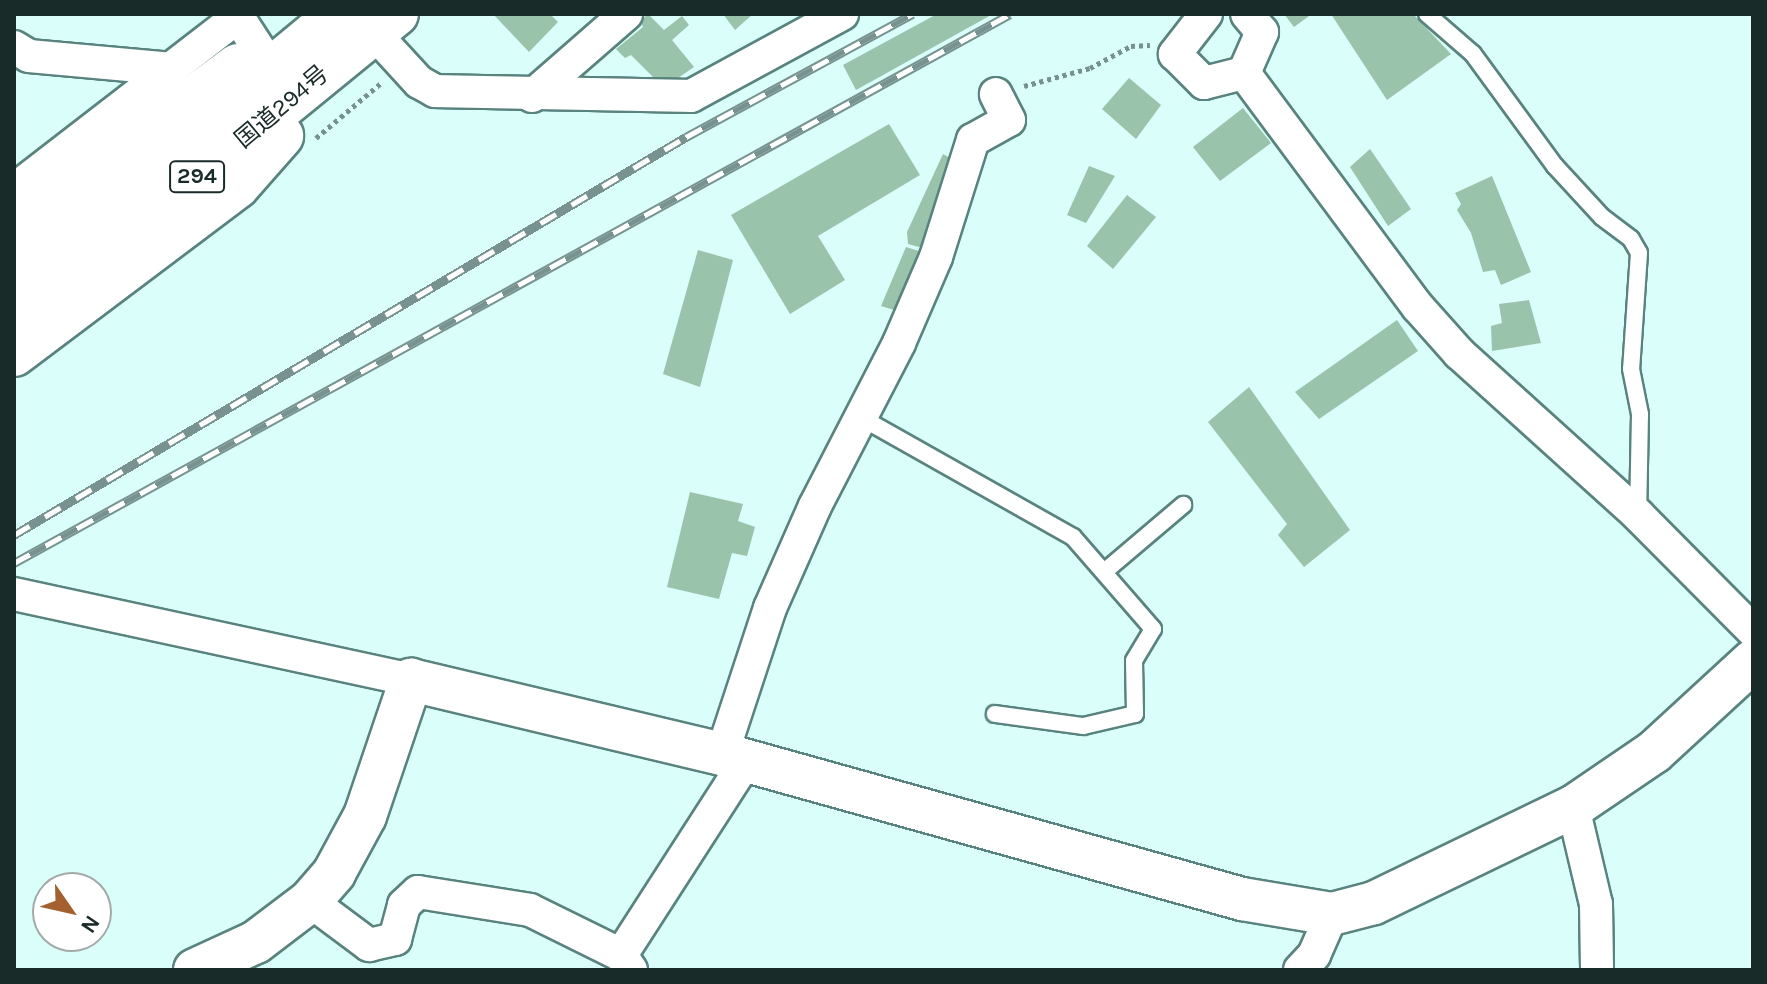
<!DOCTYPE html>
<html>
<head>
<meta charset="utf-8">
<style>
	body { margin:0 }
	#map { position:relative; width:1767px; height:984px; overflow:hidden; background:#dafef9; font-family:Karla,"Noto Sans JP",sans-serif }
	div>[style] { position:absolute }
	.building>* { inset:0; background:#99c3ab }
	.path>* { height:5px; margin-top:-2.5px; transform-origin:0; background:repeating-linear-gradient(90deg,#76918e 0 4px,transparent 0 8px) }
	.roads { filter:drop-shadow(2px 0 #59837e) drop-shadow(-2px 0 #59837e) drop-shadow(0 2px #59837e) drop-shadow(0 -2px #59837e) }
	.service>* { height:16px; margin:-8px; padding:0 8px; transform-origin:8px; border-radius:8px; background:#fff }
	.minor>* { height:32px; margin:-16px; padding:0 16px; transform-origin:16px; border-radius:16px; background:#fff }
	.tertiary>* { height:42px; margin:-21px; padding:0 21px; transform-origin:21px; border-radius:21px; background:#fff }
	.trunk>* { height:44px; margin:-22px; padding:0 22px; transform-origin:22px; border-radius:22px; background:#fff }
	.rail>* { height:9px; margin-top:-4.5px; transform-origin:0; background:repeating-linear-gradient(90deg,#fff 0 18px,#78938f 0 36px); box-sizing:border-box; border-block:2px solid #78938f }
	span { translate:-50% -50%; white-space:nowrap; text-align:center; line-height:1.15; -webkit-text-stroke:6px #fff; paint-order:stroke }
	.shield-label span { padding:2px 6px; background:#fff; border:2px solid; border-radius:6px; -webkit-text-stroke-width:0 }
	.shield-label { font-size:22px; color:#192b29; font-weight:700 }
	.street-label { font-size:24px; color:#192b29 }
	.frame { position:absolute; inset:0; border:16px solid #192b29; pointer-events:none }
	.north { position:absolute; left:32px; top:872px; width:80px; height:80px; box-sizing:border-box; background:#fff; border:2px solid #a3aaa9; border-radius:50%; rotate:124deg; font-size:22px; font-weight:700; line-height:32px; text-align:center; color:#192b29 }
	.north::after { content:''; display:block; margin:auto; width:28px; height:36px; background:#a4612f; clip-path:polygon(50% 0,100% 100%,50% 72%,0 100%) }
</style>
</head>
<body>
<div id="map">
	<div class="building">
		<div style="clip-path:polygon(493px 14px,550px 14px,558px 22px,529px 52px)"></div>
		<div style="clip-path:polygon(648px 14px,664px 30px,682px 16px,689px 25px,672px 40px,694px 67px,678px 78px,653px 77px,631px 55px,625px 58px,616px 49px,643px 27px,640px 21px)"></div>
		<div style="clip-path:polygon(723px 14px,753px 14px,735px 30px)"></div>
		<div style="clip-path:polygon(937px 14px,993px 14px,856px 90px,843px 65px)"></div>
		<div style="clip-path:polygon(1284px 14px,1307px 14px,1309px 16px,1294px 27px)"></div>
		<div style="clip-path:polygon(1331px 14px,1413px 14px,1451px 54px,1387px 100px)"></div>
		<div style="clip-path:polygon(1129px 78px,1161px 105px,1136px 139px,1102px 109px)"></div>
		<div style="clip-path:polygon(1243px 108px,1271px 143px,1220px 181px,1193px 147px)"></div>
		<div style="clip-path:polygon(889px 124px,920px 175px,818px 236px,845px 280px,790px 314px,731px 215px)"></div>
		<div style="clip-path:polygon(1370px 149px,1411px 209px,1388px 226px,1350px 167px)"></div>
		<div style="clip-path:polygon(943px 154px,959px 163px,926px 249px,908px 244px,907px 232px)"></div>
		<div style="clip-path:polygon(1089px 166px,1115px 176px,1086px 223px,1067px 215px)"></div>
		<div style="clip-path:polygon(1492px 176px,1531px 272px,1501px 285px,1495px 270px,1483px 272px,1471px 233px,1457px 210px,1461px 204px,1455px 193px)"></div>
		<div style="clip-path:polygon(1127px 195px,1156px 217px,1113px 269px,1087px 246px)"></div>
		<div style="clip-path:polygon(906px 247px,919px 251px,913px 265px,920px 268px,903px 305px,897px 303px,894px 310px,881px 306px)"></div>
		<div style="clip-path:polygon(698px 250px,733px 260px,700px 387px,663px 374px)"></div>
		<div style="clip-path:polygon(1529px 300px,1541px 343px,1492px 351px,1491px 326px,1502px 323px,1499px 304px)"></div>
		<div style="clip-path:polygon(1397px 320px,1418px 351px,1319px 419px,1295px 392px)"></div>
		<div style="clip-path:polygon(1249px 387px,1350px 530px,1304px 567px,1278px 535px,1287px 524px,1208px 422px)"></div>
		<div style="clip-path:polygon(690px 492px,743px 504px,738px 521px,755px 527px,747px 556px,732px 553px,719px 599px,667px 587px)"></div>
	</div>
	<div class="path">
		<div style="left:1024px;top:86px;width:68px;rotate:-15.3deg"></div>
		<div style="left:1090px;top:68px;width:47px;rotate:-28.2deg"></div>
		<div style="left:1131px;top:46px;width:19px;rotate:-3deg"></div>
		<div style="left:316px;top:138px;width:85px;rotate:-40.2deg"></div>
	</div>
	<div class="roads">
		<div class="service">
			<div style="left:1427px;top:14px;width:61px;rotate:41deg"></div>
			<div style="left:1473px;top:54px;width:139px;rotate:53.8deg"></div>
			<div style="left:1555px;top:166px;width:69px;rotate:47.3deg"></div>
			<div style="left:1602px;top:217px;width:36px;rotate:37deg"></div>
			<div style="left:1631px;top:239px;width:16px;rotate:60deg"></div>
			<div style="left:1639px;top:253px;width:116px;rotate:93.9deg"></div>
			<div style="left:1631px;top:369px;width:46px;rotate:78.7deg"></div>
			<div style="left:1640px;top:414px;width:101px;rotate:91.1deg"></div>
			<div style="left:860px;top:417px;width:244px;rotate:29.4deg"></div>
			<div style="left:1073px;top:537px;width:122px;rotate:49deg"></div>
			<div style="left:1153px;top:629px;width:37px;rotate:121deg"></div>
			<div style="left:1134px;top:661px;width:53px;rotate:88.9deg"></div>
			<div style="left:1135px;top:714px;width:53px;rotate:167deg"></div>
			<div style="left:1083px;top:726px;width:89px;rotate:-172.2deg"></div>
			<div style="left:1104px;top:572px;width:104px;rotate:-40.3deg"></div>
		</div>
		<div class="minor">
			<div style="left:236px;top:14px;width:44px;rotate:57deg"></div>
			<div style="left:1206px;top:14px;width:51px;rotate:127.8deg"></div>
			<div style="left:1175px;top:54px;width:41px;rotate:45deg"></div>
			<div style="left:1204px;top:83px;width:41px;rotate:-14deg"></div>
			<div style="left:373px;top:32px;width:68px;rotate:47.4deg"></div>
			<div style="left:419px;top:82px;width:18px;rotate:29deg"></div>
			<div style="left:435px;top:91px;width:256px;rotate:1.1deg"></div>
			<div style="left:691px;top:96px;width:172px;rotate:-28.5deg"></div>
			<div style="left:14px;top:47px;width:17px;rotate:31deg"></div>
			<div style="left:29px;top:56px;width:144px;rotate:5.2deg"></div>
			<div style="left:1244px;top:73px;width:292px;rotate:53.4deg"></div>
			<div style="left:1418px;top:307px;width:62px;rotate:48.3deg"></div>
			<div style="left:1459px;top:353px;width:241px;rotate:42.1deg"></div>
			<div style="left:1638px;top:515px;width:163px;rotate:45.2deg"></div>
			<div style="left:1244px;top:73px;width:45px;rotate:-66.3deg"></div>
			<div style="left:1262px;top:32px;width:23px;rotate:-130deg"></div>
			<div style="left:532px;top:96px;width:125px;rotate:-41.1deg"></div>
			<div style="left:14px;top:190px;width:283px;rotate:-37.7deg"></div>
			<div style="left:14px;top:594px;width:406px;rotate:12.2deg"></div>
			<div style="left:722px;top:754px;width:154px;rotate:-71.8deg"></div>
			<div style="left:770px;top:608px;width:111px;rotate:-66.2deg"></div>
			<div style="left:815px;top:506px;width:183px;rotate:-62.7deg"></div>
			<div style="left:899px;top:343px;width:94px;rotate:-66.7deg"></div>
			<div style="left:936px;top:257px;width:123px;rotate:-72.5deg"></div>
			<div style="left:973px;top:140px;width:41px;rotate:-29.1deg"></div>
			<div style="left:1009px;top:120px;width:29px;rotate:-117deg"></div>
			<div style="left:1573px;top:807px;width:100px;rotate:76.7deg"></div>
			<div style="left:1596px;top:904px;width:66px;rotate:89.1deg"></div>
			<div style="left:310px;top:901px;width:74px;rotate:36.7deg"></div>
			<div style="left:369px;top:945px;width:27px;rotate:-13deg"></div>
			<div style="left:395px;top:939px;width:35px;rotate:-75deg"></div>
			<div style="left:404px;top:905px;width:19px;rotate:-43deg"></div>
			<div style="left:418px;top:892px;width:113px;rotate:9.1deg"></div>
			<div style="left:530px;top:910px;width:102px;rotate:26.3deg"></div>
			<div style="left:631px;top:970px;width:18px;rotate:-124deg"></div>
			<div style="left:621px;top:955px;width:231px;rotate:-57.2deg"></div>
			<div style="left:1300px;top:970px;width:21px;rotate:-47deg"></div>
			<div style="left:1314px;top:955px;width:45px;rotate:-66.3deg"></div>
		</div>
		<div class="tertiary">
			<div style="left:195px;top:970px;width:67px;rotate:-24.7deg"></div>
			<div style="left:256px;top:942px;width:68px;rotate:-37.2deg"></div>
			<div style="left:310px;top:901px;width:37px;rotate:-49deg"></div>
			<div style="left:334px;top:873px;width:65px;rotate:-61.5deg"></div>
			<div style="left:365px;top:816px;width:144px;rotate:-71.3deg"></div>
			<div style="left:411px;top:680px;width:320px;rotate:13.4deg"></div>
			<div style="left:722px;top:754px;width:540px;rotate:15.58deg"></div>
			<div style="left:1242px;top:899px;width:91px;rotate:9.5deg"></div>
			<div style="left:1332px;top:914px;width:43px;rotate:-14.7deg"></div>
			<div style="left:1374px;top:903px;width:221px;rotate:-25.8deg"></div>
			<div style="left:1573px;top:807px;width:98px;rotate:-34.2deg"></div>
			<div style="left:1654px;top:752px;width:134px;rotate:-42.6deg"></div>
		</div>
		<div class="trunk">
			<div style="left:14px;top:231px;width:278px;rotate:-36.4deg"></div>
			<div style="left:14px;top:270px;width:227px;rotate:-37.1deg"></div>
			<div style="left:195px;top:133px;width:187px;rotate:-39.6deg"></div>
			<div style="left:14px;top:314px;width:117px;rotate:-34.9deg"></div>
			<div style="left:110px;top:247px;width:369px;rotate:-39.2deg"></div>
			<div style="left:14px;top:354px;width:279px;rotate:-37deg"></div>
			<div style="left:237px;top:186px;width:67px;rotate:-48.7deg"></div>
		</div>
	</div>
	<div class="rail">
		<div style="left:14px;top:535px;width:781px;rotate:-30.64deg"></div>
		<div style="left:686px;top:137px;width:258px;rotate:-28.5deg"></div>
		<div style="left:14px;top:563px;width:1137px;rotate:-28.86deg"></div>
	</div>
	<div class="shield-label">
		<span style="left:197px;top:177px">294</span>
	</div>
	<div class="street-label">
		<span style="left:282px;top:107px;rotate:-40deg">国道294号</span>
	</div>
	<div class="frame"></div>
	<div class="north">N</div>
</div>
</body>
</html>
